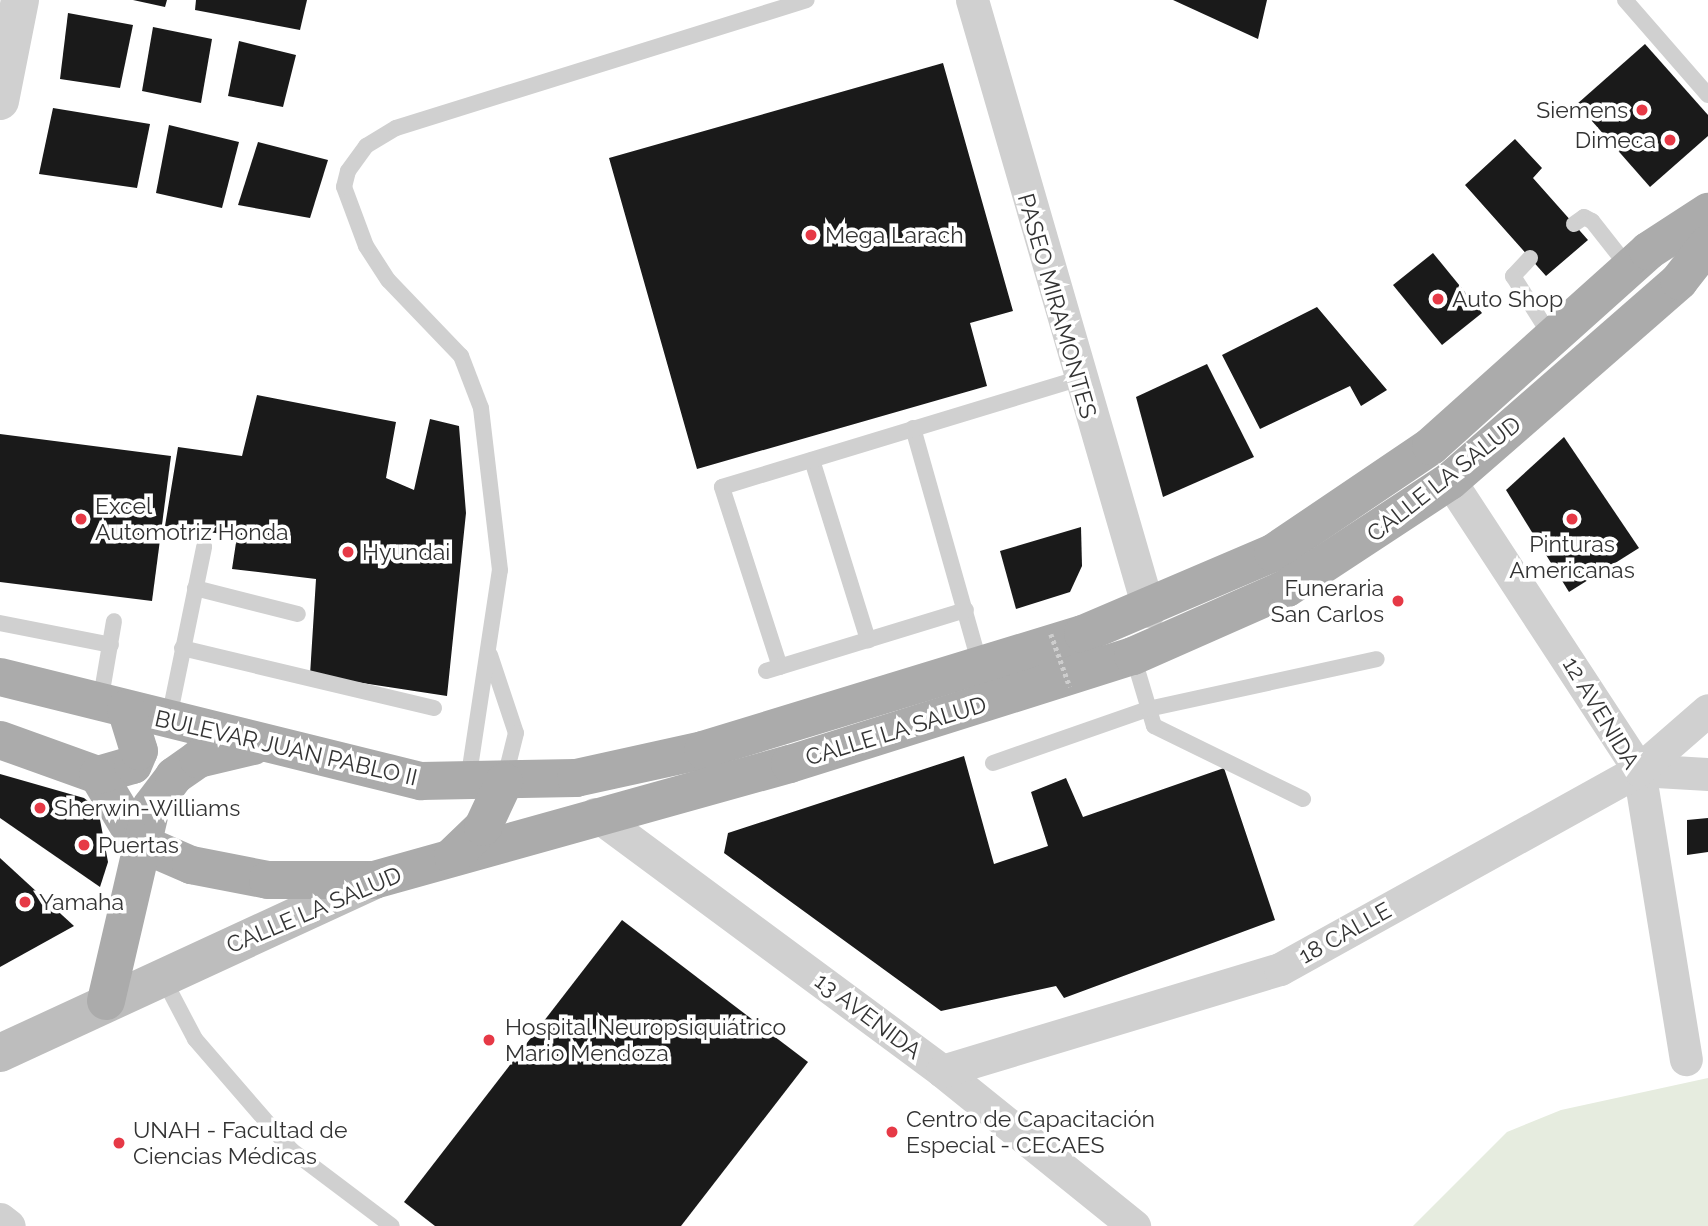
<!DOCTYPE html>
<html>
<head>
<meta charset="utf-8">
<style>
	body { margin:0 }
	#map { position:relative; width:1708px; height:1226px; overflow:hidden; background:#fff; font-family:Raleway,sans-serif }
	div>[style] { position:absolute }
	.green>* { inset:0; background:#e6ecdf }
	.building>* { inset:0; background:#1a1a1a }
	.service>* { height:16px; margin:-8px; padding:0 8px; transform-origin:8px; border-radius:8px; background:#d0d0d0 }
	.minor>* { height:33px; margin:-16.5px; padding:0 16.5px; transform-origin:16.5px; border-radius:16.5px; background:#d0d0d0 }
	.tertiary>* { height:38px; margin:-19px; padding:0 19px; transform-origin:19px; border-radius:19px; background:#d0d0d0 }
	.secondary>* { height:38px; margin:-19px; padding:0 19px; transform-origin:19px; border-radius:19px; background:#bdbdbd }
	.primary>* { height:38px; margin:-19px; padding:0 19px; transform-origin:19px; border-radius:19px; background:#ababab }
	.path-bridge>* { height:4.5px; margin-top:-2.25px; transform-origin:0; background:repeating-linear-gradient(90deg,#cdcdcd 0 3.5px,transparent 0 7px) }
	.dots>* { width:19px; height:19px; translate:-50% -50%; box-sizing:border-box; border:4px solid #fff; border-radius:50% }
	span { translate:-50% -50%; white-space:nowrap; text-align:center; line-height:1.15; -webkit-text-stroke:7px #fff; paint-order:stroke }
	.poi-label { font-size:23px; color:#333 }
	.right { translate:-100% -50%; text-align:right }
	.left { translate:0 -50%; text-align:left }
	.street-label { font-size:23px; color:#333 }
</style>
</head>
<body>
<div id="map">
	<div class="green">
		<div style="clip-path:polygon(1708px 1078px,1708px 1226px,1413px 1226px,1507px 1132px,1561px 1110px)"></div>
	</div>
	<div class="building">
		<div style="clip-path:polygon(133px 0,167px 0,165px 7px)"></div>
		<div style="clip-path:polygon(196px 0,307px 0,300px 30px,195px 10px)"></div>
		<div style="clip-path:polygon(1173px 0,1267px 0,1258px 39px)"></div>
		<div style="clip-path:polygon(68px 13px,133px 25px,120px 88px,60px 79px)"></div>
		<div style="clip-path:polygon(153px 27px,212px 39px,201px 103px,142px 91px)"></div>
		<div style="clip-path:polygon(239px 41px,296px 55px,283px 107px,228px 96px)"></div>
		<div style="clip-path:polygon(1645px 44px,1708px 115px,1708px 136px,1650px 187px,1577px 104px)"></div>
		<div style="clip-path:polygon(943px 63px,1013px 311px,970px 323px,987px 386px,697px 469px,609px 158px)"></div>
		<div style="clip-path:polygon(53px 108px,150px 124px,137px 188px,39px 174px)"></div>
		<div style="clip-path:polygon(169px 125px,239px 142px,222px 208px,156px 193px)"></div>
		<div style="clip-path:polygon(1515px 139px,1542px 168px,1533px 178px,1588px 240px,1546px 276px,1465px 185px)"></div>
		<div style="clip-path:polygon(258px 142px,328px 160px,310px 218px,238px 205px)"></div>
		<div style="clip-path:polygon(1433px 253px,1482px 313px,1442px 345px,1393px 285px)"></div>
		<div style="clip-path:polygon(1317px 307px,1387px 390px,1361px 406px,1350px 386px,1260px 429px,1222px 355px)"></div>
		<div style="clip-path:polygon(1207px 364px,1254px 457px,1163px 497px,1136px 397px)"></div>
		<div style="clip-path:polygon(257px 395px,396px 422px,386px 478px,414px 490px,430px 419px,459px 426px,466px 513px,447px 696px,310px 675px,316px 579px,232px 569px,237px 536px,165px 526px,178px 447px,242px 456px)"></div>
		<div style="clip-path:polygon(0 434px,171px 456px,152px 601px,0 582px)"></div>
		<div style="clip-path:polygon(1564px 437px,1639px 548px,1569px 592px,1506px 490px)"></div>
		<div style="clip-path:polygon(1081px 527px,1082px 566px,1070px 592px,1016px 609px,1000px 551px)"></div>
		<div style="clip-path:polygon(964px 756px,994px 864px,1048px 846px,1031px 792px,1066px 778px,1083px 817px,1224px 768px,1275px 920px,1064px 998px,1056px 986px,941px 1011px,724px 853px,728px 833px)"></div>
		<div style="clip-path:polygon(0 774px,84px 798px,98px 809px,108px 862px,100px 887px,0 818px)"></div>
		<div style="clip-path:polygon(1708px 818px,1708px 852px,1687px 855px,1687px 820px)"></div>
		<div style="clip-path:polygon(0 858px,74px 926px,0 967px)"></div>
		<div style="clip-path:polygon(622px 920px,808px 1062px,681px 1226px,435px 1226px,404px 1202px)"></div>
	</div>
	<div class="service">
		<div style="left:1625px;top:0;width:126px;rotate:48.9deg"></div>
		<div style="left:1574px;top:224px;width:12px;rotate:-35deg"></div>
		<div style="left:1584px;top:217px;width:9px;rotate:27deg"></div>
		<div style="left:1592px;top:221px;width:60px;rotate:51.8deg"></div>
		<div style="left:1530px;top:258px;width:25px;rotate:133deg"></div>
		<div style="left:1513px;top:276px;width:73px;rotate:57.8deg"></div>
		<div style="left:913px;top:428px;width:246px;rotate:74.2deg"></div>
		<div style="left:812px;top:460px;width:189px;rotate:72.7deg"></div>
		<div style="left:195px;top:588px;width:106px;rotate:14.2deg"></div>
		<div style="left:0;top:623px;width:113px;rotate:11.2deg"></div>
		<div style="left:182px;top:648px;width:259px;rotate:13.4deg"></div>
		<div style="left:490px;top:655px;width:82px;rotate:71.6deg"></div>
		<div style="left:516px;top:733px;width:49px;rotate:104deg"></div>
		<div style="left:1133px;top:656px;width:73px;rotate:73.3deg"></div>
		<div style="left:1154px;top:726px;width:166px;rotate:26.1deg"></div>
		<div style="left:780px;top:667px;width:189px;rotate:-107.9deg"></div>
		<div style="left:722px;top:487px;width:371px;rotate:-16.9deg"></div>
		<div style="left:766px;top:671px;width:209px;rotate:-17deg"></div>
		<div style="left:100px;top:703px;width:83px;rotate:-80.3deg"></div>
		<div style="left:169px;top:718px;width:175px;rotate:-78.4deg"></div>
		<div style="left:993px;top:763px;width:164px;rotate:-19.2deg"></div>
		<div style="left:1148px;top:709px;width:234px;rotate:-12.3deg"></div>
		<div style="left:468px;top:781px;width:213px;rotate:-81.4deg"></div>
		<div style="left:500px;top:570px;width:163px;rotate:-96.7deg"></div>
		<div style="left:481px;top:408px;width:56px;rotate:-111deg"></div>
		<div style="left:461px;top:356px;width:105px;rotate:-133.8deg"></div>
		<div style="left:388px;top:280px;width:40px;rotate:-122.9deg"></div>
		<div style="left:366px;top:246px;width:63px;rotate:-110.4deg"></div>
		<div style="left:344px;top:187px;width:16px;rotate:-76deg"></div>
		<div style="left:348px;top:171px;width:31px;rotate:-54deg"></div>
		<div style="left:366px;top:146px;width:35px;rotate:-31deg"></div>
		<div style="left:396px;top:128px;width:430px;rotate:-17.3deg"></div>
		<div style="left:163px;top:978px;width:69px;rotate:62.3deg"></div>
		<div style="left:195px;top:1039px;width:147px;rotate:49.1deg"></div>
		<div style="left:291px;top:1150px;width:126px;rotate:37deg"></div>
	</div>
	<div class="minor">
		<div style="left:972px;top:0;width:636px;rotate:73.84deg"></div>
		<div style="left:1450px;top:481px;width:345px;rotate:56.8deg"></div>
		<div style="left:1639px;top:770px;width:293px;rotate:80.8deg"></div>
		<div style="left:1639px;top:770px;width:69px;rotate:3.3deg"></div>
		<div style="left:595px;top:814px;width:432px;rotate:36.5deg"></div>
		<div style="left:942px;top:1071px;width:247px;rotate:38.9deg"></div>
		<div style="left:942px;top:1071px;width:353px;rotate:-16.8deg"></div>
		<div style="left:1280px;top:969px;width:410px;rotate:-29deg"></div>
		<div style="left:1639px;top:770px;width:91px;rotate:-41deg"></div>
		<div style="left:0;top:1219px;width:11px;rotate:38deg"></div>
	</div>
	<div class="tertiary">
		<div style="left:0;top:101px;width:103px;rotate:-78.8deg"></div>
	</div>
	<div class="secondary">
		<div style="left:0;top:1053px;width:412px;rotate:-24.8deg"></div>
	</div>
	<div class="primary">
		<div style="left:0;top:677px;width:434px;rotate:13.9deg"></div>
		<div style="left:421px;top:781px;width:155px;rotate:-1.1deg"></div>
		<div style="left:576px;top:778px;width:130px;rotate:-12.4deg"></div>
		<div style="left:703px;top:750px;width:397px;rotate:-17deg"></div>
		<div style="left:1083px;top:634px;width:207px;rotate:-23.1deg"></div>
		<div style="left:1273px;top:553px;width:191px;rotate:-34.1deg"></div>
		<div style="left:1431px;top:446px;width:292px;rotate:-41.9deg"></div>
		<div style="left:1648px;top:251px;width:72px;rotate:-33deg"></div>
		<div style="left:0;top:740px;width:104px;rotate:19.7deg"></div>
		<div style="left:98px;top:775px;width:78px;rotate:59.2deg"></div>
		<div style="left:138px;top:842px;width:58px;rotate:23.5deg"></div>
		<div style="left:191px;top:865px;width:78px;rotate:11deg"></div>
		<div style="left:268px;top:880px;width:106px"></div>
		<div style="left:374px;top:880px;width:432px;rotate:-15.6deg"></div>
		<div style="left:790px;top:764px;width:360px;rotate:-17.5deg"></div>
		<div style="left:1133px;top:656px;width:168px;rotate:-23.8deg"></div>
		<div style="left:1287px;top:588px;width:195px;rotate:-33.3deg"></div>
		<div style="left:1450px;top:481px;width:304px;rotate:-41.1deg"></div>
		<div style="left:1679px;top:281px;width:47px;rotate:-51.9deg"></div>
		<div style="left:98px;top:775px;width:36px;rotate:-16deg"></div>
		<div style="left:133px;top:765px;width:15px;rotate:-67deg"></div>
		<div style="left:139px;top:751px;width:44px;rotate:-107.2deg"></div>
		<div style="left:453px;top:856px;width:42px;rotate:-44deg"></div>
		<div style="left:483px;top:827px;width:50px;rotate:-65deg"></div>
		<div style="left:106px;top:1001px;width:199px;rotate:-76.9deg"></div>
		<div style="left:151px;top:807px;width:39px;rotate:-53deg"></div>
		<div style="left:174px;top:776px;width:29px;rotate:-35deg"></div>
		<div style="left:198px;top:759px;width:57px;rotate:-13.3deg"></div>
	</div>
	<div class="path-bridge">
		<div style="left:1051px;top:634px;width:56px;rotate:70.3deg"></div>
	</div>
	<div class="dots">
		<div style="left:1642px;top:110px;background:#e63946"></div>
		<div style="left:1670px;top:140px;background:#e63946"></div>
		<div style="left:811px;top:235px;background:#e63946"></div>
		<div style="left:1438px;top:299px;background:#e63946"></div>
		<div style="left:81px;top:519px;background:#e63946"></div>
		<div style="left:1572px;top:519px;background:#e63946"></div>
		<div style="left:348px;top:552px;background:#e63946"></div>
		<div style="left:1398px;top:601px;background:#e63946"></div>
		<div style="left:40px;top:808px;background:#e63946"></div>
		<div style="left:84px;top:845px;background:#e63946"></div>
		<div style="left:25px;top:902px;background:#e63946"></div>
		<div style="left:489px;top:1040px;background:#e63946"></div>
		<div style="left:892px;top:1132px;background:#e63946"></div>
		<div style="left:119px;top:1143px;background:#e63946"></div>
	</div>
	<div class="poi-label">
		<span class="right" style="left:1628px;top:110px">Siemens</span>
		<span class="right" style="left:1656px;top:140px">Dimeca</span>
		<span class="left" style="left:825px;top:235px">Mega Larach</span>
		<span class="left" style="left:1452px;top:299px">Auto Shop</span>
		<span class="left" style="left:95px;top:519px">Excel<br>Automotriz Honda</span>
		<span style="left:1572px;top:557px">Pinturas<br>Americanas</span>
		<span class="left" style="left:362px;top:552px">Hyundai</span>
		<span class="right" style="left:1384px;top:601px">Funeraria<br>San Carlos</span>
		<span class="left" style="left:54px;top:808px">Sherwin-Williams</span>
		<span class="left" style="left:98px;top:845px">Puertas</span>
		<span class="left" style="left:39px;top:902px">Yamaha</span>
		<span class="left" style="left:505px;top:1040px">Hospital Neuropsiquiátrico<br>Mario Mendoza</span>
		<span class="left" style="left:906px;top:1132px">Centro de Capacitación<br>Especial - CECAES</span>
		<span class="left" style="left:133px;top:1143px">UNAH - Facultad de<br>Ciencias Médicas</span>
	</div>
	<div class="street-label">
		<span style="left:1057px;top:306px;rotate:74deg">PASEO MIRAMONTES</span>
		<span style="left:1444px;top:479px;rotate:-38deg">CALLE LA SALUD</span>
		<span style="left:1601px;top:713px;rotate:59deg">12 AVENIDA</span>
		<span style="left:896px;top:731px;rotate:-17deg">CALLE LA SALUD</span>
		<span style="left:286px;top:748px;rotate:13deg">BULEVAR JUAN PABLO II</span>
		<span style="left:314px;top:910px;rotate:-23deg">CALLE LA SALUD</span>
		<span style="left:1345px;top:933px;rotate:-29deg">18 CALLE</span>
		<span style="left:868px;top:1016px;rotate:37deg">13 AVENIDA</span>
	</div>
</div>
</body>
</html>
